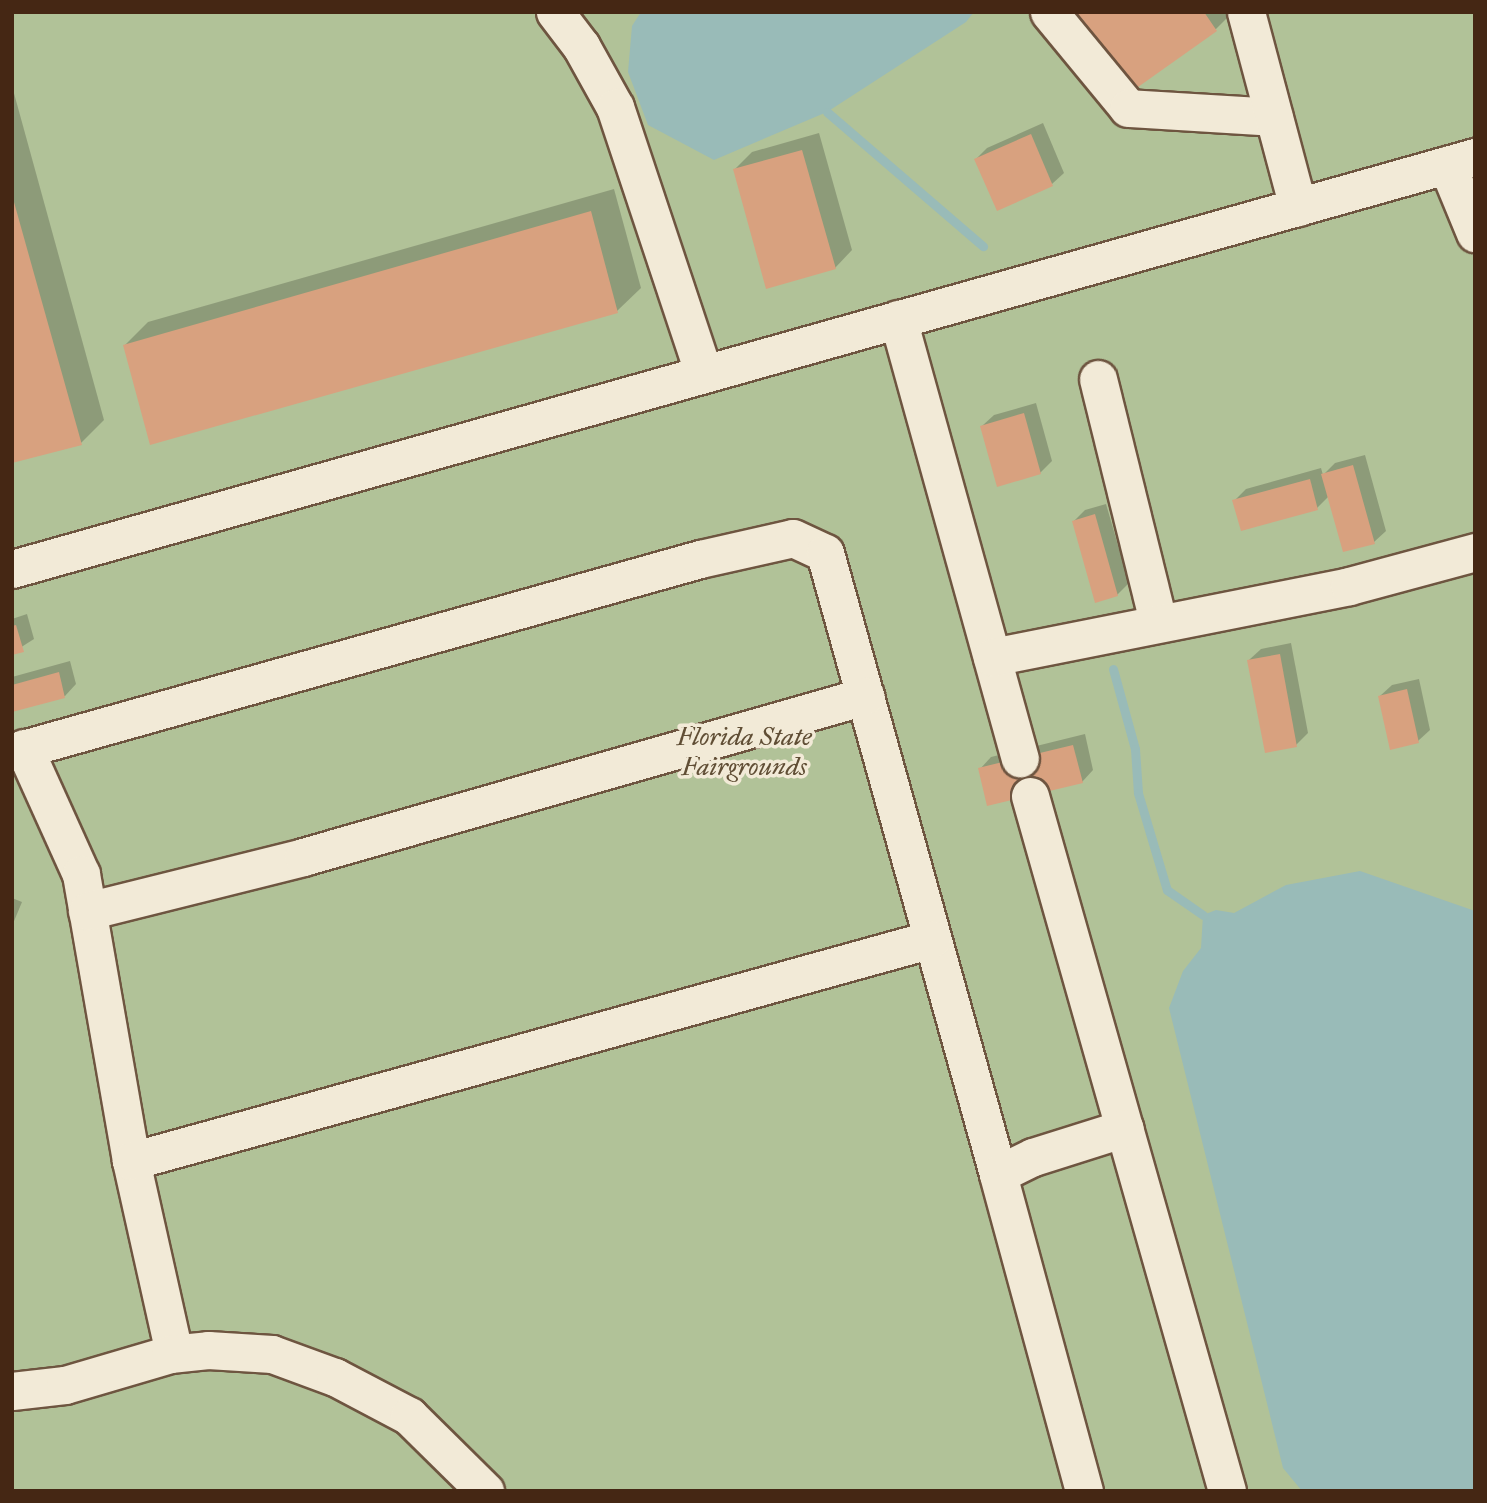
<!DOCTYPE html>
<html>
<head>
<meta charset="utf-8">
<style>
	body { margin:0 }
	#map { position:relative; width:1487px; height:1503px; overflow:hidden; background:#ebdec2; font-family:"IM FELL Great Primer",serif }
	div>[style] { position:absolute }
	.green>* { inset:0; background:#b1c298 }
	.water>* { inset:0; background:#99bbb8 }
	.shadow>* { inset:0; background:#0003 }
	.stream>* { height:9px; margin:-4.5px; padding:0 4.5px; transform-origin:4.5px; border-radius:4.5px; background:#99bbb8 }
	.building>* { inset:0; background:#d8a17f }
	.roads { filter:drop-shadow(2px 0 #6e5540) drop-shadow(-2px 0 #6e5540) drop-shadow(0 2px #6e5540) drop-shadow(0 -2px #6e5540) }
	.minor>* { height:37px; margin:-18.5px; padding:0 18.5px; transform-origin:18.5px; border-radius:18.5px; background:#f2ead7 }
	span { translate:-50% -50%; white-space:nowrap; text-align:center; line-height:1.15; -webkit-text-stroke:7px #f2ead7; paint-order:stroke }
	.park-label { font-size:26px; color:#604e35; font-style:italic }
	.frame { position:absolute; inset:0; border:14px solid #452714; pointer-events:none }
</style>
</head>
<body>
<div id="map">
	<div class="green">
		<div style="clip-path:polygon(12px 12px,1475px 12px,1475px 1491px,12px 1491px)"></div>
	</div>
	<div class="water">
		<div style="clip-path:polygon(641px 12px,974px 12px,966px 22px,827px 112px,714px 160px,648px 125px,628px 72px,632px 26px)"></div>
		<div style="clip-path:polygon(1360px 871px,1475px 911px,1475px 1491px,1302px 1491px,1283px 1468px,1169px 1008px,1183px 971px,1201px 948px,1203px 915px,1216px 910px,1234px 913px,1286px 885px)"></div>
	</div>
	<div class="shadow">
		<div style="clip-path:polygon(1076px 12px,1233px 12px,1216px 29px)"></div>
		<div style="clip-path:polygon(12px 86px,104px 420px,81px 443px,12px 462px)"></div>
		<div style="clip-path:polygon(1043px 123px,1064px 173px,1052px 184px,998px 208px,976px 159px,987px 148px)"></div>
		<div style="clip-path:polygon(819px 133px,852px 250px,835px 268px,734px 170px,752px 152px)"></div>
		<div style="clip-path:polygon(614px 189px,641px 288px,617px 311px,125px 345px,148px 322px)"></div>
		<div style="clip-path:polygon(1036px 403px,1052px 461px,1040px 473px,982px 426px,994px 415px)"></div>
		<div style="clip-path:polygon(1365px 455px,1386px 531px,1374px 542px,1329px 496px,1317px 508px,1234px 501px,1246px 489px,1321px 468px,1323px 475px,1335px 463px)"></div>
		<div style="clip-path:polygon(1106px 504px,1129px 583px,1117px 595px,1074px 521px,1085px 510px)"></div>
		<div style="clip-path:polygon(27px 614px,34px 639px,12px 653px,12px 619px)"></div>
		<div style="clip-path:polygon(1291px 643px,1308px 733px,1296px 745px,1249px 660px,1261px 649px)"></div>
		<div style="clip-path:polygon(70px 661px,76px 684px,65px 696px,12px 710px,12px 677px)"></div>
		<div style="clip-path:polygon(1419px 679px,1430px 730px,1418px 741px,1380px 696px,1392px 685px)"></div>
		<div style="clip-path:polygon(1085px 734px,1093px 770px,1082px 782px,980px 769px,991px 757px)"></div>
		<div style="clip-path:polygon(12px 898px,22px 902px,12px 926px)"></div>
	</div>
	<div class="stream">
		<div style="left:827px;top:112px;width:206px;rotate:40.7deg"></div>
		<div style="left:1113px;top:669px;width:83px;rotate:74.6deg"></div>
		<div style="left:1135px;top:749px;width:44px;rotate:86.1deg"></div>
		<div style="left:1138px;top:793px;width:101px;rotate:73.4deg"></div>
		<div style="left:1167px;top:890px;width:44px;rotate:34.8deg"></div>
	</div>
	<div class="building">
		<div style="clip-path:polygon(1074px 12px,1204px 12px,1217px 31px,1131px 92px)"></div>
		<div style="clip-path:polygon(1031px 134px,1053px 186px,997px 211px,974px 159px)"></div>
		<div style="clip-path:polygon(802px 150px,836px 269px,766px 289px,733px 169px)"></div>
		<div style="clip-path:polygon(12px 195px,82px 445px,12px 463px)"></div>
		<div style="clip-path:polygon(591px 211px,618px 313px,150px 445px,123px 345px)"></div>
		<div style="clip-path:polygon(1024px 413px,1041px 474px,997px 487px,980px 426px)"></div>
		<div style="clip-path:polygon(1353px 465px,1375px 544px,1343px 552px,1321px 474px)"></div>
		<div style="clip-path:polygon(1310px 479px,1318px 510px,1241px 531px,1232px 500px)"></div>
		<div style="clip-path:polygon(1095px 514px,1118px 596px,1095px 603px,1072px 521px)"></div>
		<div style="clip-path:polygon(16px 625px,24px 652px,12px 655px,12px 626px)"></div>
		<div style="clip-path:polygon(1280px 654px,1297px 747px,1265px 753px,1247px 660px)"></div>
		<div style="clip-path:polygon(59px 672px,65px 698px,12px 712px,12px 685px)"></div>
		<div style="clip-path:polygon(1407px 689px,1419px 743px,1390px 750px,1378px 696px)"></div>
		<div style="clip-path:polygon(1073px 745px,1083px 783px,987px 806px,978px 768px)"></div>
	</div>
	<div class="roads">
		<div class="minor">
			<div style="left:555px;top:12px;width:43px;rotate:52.6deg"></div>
			<div style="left:581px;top:46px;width:70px;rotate:60.9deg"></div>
			<div style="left:615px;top:107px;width:281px;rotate:71.6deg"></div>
			<div style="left:1049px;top:12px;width:124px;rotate:50.5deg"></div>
			<div style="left:1128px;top:108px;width:146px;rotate:3.5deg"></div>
			<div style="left:1246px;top:12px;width:202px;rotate:75.1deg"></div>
			<div style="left:1447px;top:165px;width:74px;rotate:67.6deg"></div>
			<div style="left:898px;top:319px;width:456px;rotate:74.5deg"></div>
			<div style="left:1098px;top:379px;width:249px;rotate:76.1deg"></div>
			<div style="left:12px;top:569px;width:1520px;rotate:-15.73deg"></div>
			<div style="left:992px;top:657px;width:364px;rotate:-11.2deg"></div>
			<div style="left:1349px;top:586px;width:131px;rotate:-15.1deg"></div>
			<div style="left:24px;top:748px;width:138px;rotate:65.7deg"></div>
			<div style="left:81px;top:874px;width:291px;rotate:80.1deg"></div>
			<div style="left:12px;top:752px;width:715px;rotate:-15.67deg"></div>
			<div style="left:700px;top:559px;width:95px;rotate:-12.7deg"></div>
			<div style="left:793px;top:538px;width:35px;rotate:25deg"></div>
			<div style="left:825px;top:553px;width:645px;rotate:74.43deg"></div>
			<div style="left:1030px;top:796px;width:722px;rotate:74.17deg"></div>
			<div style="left:87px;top:911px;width:223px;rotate:-14deg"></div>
			<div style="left:303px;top:857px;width:585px;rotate:-15.99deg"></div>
			<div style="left:174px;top:1353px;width:197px;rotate:-102.6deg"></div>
			<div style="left:131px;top:1161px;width:831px;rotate:-15.49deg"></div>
			<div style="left:12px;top:1391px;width:53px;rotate:-6.5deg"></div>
			<div style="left:65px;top:1385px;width:109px;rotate:-16.4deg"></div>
			<div style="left:170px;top:1354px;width:38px;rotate:-6deg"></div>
			<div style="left:208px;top:1350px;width:64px;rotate:3.6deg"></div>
			<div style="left:272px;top:1354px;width:67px;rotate:20.1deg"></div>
			<div style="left:335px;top:1377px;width:84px;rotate:27.8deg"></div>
			<div style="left:409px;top:1416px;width:107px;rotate:44.6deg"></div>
			<div style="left:1084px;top:1491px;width:328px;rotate:-105.2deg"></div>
			<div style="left:998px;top:1174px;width:39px;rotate:-26deg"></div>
			<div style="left:1033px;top:1157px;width:96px;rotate:-17.5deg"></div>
		</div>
	</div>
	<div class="park-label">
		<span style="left:744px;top:752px">Florida State<br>Fairgrounds</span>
	</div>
	<div class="frame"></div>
</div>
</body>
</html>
